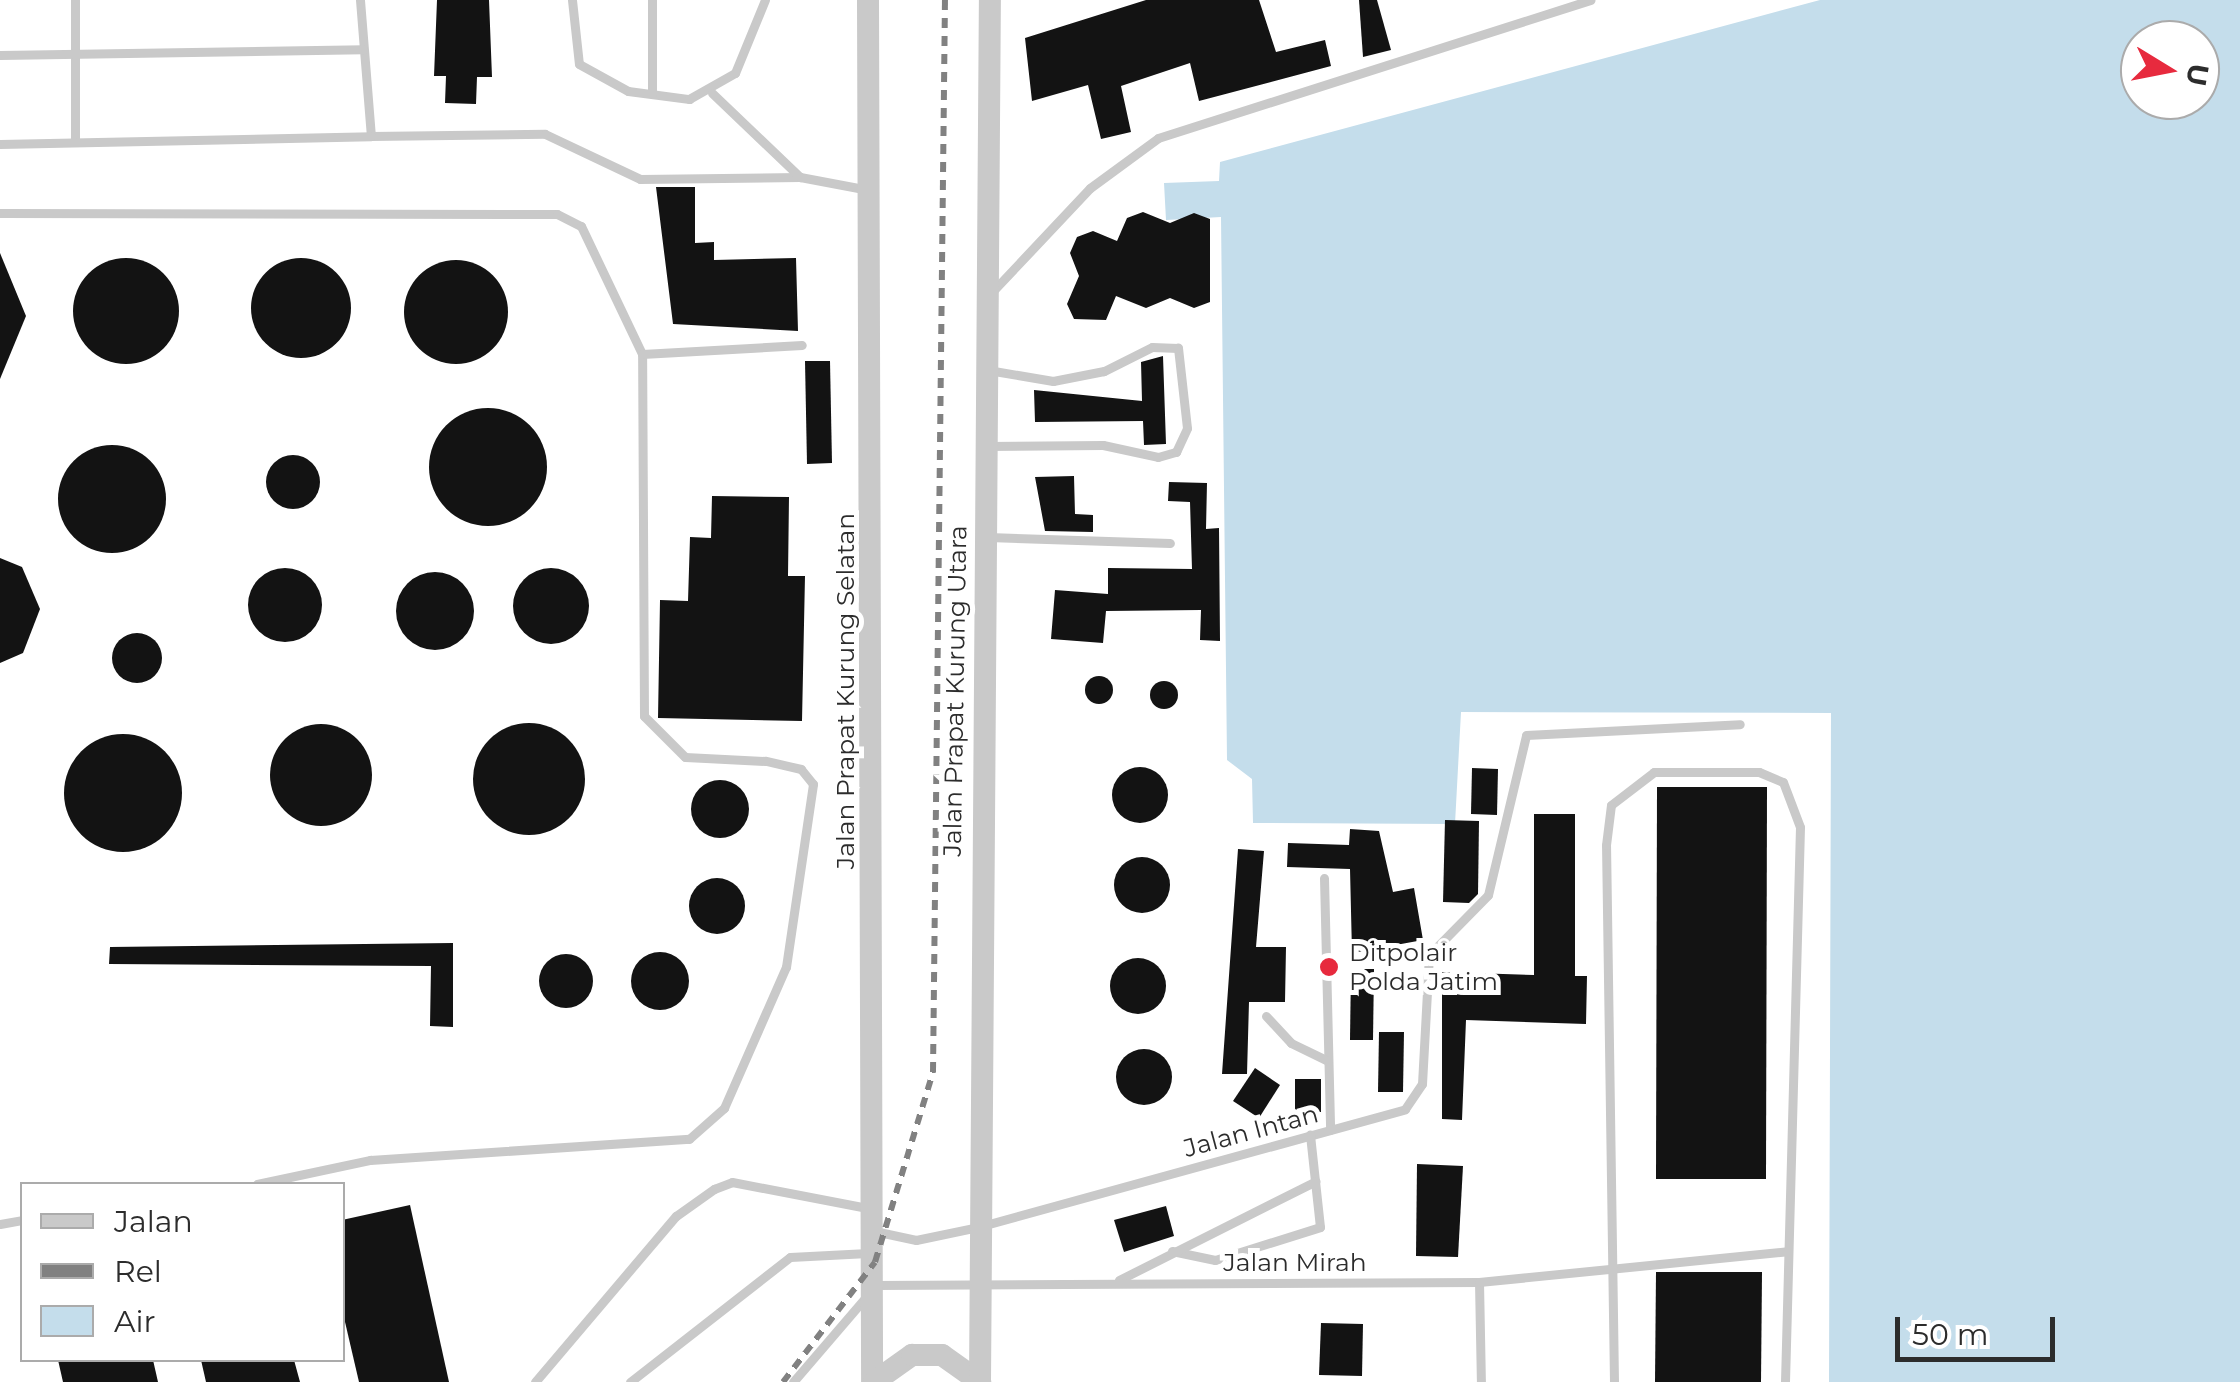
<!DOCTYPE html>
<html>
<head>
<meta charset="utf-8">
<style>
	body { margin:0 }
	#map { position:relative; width:2240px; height:1382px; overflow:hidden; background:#fff; font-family:Montserrat,sans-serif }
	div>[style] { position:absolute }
	.water>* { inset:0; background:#c4ddeb }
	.building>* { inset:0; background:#131313 }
	.round { border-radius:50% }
	.service>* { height:9px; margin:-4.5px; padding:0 4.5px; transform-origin:4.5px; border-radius:4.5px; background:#c9c9c9 }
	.tertiary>* { height:22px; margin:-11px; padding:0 11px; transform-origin:11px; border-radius:11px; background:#c9c9c9 }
	.rail>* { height:6px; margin-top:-3px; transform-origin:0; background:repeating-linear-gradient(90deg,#818181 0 10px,transparent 0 18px) }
	.dots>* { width:28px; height:28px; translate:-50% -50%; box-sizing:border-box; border:5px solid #fff; border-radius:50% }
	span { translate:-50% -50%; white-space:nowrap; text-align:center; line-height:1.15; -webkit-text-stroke:10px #fff; paint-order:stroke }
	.street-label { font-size:25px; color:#2c2c2c }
	.poi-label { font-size:25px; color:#2c2c2c }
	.left { translate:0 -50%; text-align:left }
	.legend { position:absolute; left:20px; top:1182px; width:325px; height:180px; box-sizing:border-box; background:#fff; border:2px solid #ababab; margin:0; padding:12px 18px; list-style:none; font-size:30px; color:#2c2c2c }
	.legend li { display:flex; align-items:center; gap:20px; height:50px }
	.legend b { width:50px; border:2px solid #ababab }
	.north { position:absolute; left:2120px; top:20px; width:100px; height:100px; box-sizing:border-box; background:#fff; border:2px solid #ababab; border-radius:50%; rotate:100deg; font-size:28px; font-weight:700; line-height:40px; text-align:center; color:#2c2c2c }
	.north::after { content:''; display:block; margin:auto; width:35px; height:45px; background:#e72a3e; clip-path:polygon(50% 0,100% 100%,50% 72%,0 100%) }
	.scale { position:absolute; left:1895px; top:1317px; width:160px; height:45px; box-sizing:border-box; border:5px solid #2c2c2c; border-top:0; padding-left:12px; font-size:30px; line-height:35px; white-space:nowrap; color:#2c2c2c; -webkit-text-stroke:8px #fff; paint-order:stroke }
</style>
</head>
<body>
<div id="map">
	<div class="water">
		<div style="clip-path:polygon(evenodd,1820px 0,2240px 0,2240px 1382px,1829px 1382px,1831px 713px,1461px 712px,1455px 824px,1253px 823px,1252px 779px,1227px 760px,1221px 217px,1166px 220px,1164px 183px,1219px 181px,1220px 162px,1820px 0,2140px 40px,2200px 40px,2200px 100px,2140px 100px,2140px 40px)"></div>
	</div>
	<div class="building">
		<div style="clip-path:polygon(437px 0,489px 0,492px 77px,477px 77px,476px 104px,445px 103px,446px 76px,434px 76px)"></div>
		<div style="clip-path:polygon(1146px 0,1259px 0,1276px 52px,1325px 40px,1331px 66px,1199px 101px,1190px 63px,1121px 86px,1131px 132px,1101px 139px,1088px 85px,1032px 101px,1025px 38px)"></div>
		<div style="clip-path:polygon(1359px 0,1377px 0,1391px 50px,1363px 57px)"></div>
		<div style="clip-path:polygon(656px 187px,695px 187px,695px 243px,714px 242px,714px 260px,796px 258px,798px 331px,673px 324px)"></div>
		<div style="clip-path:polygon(1143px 212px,1170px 223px,1194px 213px,1210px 219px,1210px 302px,1194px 308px,1170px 298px,1146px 308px,1116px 296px,1106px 320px,1074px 319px,1067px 304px,1079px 276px,1070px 253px,1077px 237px,1093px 231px,1117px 241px,1127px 218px)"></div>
		<div style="clip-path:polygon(0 253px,26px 316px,0 379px)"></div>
		<div class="round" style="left:251px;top:258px;width:100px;height:100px"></div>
		<div class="round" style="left:73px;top:258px;width:106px;height:106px"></div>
		<div class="round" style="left:404px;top:260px;width:104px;height:104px"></div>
		<div style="clip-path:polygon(1163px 356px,1166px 444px,1144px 445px,1143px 421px,1035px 422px,1034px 390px,1142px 401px,1141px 362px)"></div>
		<div style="clip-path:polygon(805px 361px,830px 361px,832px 463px,807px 464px)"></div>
		<div class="round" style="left:429px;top:408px;width:118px;height:118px"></div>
		<div class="round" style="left:58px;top:445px;width:108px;height:108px"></div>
		<div class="round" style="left:266px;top:455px;width:54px;height:54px"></div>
		<div style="clip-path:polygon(1074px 476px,1075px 514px,1093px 515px,1093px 532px,1045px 531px,1035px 477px)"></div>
		<div style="clip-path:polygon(1169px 482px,1207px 483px,1206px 529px,1219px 528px,1220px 641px,1200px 640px,1201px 610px,1106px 611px,1103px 643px,1051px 639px,1055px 590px,1108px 594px,1108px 568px,1192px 569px,1190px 502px,1168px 501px)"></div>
		<div style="clip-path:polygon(712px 496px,789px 497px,788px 576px,805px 576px,802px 721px,658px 718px,660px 600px,688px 601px,690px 537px,711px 538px)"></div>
		<div style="clip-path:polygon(0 558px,22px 567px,40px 609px,23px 653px,0 663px)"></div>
		<div class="round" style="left:248px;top:568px;width:74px;height:74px"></div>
		<div class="round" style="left:513px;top:568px;width:76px;height:76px"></div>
		<div class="round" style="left:396px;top:572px;width:78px;height:78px"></div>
		<div class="round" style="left:112px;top:633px;width:50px;height:50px"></div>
		<div class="round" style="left:1085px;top:676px;width:28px;height:28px"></div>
		<div class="round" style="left:1150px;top:681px;width:28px;height:28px"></div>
		<div class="round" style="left:473px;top:723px;width:112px;height:112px"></div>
		<div class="round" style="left:270px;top:724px;width:102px;height:102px"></div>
		<div class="round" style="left:64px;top:734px;width:118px;height:118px"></div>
		<div class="round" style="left:1112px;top:767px;width:56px;height:56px"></div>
		<div style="clip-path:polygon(1472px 768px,1498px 769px,1497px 815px,1471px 814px)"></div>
		<div class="round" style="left:691px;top:780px;width:58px;height:58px"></div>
		<div style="clip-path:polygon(1657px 787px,1767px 787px,1766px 1179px,1656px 1179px)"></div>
		<div style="clip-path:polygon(1534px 814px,1575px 814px,1575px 976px,1587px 976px,1586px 1024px,1466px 1020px,1462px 1120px,1442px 1119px,1442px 972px,1534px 975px)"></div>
		<div style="clip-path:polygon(1445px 820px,1479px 821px,1478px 894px,1469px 903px,1443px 902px)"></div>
		<div style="clip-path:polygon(1350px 829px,1379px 831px,1393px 892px,1414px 888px,1423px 940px,1352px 953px,1350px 869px,1287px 867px,1288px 843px,1349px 845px)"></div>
		<div style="clip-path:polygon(1238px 849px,1264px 851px,1256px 947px,1286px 947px,1285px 1002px,1249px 1002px,1247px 1074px,1222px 1074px)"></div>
		<div class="round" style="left:1114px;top:857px;width:56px;height:56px"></div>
		<div class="round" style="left:689px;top:878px;width:56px;height:56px"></div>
		<div style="clip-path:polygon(453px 943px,453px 1027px,430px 1026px,431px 966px,109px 964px,110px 947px)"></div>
		<div class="round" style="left:631px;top:952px;width:58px;height:58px"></div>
		<div class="round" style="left:539px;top:954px;width:54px;height:54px"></div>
		<div class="round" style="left:1110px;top:958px;width:56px;height:56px"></div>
		<div style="clip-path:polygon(1351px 969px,1374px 969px,1373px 1040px,1350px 1040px)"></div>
		<div style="clip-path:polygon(1379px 1032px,1404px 1032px,1403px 1092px,1378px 1092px)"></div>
		<div class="round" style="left:1116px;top:1049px;width:56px;height:56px"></div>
		<div style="clip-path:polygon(1255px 1068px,1280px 1085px,1259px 1118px,1233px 1101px)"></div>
		<div style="clip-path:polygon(1295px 1079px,1321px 1079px,1321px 1112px,1295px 1112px)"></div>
		<div style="clip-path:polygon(1417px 1164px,1463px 1166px,1458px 1257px,1416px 1256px)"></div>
		<div style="clip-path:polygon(410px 1205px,449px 1382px,359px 1382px,342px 1309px,342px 1220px)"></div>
		<div style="clip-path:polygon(1166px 1206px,1174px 1236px,1124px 1252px,1114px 1220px)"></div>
		<div style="clip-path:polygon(1656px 1272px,1762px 1272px,1761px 1382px,1655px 1382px)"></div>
		<div style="clip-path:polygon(1321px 1323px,1363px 1324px,1362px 1376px,1319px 1375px)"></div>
		<div style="clip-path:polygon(58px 1360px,153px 1360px,158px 1382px,63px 1382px)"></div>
		<div style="clip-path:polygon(201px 1360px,294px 1360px,300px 1382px,206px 1382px)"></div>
	</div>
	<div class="service">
		<div style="left:75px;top:0;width:142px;rotate:90deg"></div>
		<div style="left:360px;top:0;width:136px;rotate:85.4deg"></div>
		<div style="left:371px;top:136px;width:174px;rotate:-0.7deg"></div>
		<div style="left:545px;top:134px;width:105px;rotate:25.3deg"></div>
		<div style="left:640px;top:179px;width:160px;rotate:-0.7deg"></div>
		<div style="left:800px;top:177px;width:70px;rotate:10.7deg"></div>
		<div style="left:572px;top:0;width:64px;rotate:83.8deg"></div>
		<div style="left:579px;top:64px;width:56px;rotate:28.9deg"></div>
		<div style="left:628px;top:91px;width:62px;rotate:7.5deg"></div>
		<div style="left:689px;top:99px;width:53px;rotate:-29.5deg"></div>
		<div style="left:735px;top:73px;width:79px;rotate:-67.7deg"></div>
		<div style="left:0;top:55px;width:363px;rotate:-0.9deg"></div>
		<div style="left:712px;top:93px;width:122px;rotate:43.7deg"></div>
		<div style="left:652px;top:94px;width:94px;rotate:-90deg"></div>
		<div style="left:0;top:144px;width:371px;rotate:-1.2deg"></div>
		<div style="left:0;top:213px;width:557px;rotate:0.1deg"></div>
		<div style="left:557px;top:214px;width:27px;rotate:27deg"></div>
		<div style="left:581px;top:226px;width:142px;rotate:64.5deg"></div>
		<div style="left:992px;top:292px;width:143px;rotate:-46.7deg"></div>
		<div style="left:1090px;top:188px;width:84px;rotate:-36.3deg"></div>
		<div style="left:1158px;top:138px;width:454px;rotate:-17.7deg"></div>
		<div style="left:986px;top:446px;width:117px;rotate:-0.5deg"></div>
		<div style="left:1103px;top:445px;width:56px;rotate:12.3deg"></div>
		<div style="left:1158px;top:457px;width:19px;rotate:-16deg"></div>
		<div style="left:1176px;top:452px;width:26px;rotate:-65deg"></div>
		<div style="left:1187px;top:428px;width:81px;rotate:-96.4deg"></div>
		<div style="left:1178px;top:348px;width:26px;rotate:-178deg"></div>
		<div style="left:1152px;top:347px;width:54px;rotate:153.4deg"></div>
		<div style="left:1104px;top:371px;width:52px;rotate:168.9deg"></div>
		<div style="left:1053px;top:381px;width:66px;rotate:-170.4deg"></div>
		<div style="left:988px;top:537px;width:182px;rotate:1.9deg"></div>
		<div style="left:1324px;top:878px;width:252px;rotate:88.6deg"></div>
		<div style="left:1266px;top:1016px;width:37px;rotate:47deg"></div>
		<div style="left:1291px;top:1043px;width:41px;rotate:25.9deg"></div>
		<div style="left:257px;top:1184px;width:116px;rotate:-12deg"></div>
		<div style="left:370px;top:1160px;width:320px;rotate:-3.8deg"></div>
		<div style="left:689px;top:1139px;width:47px;rotate:-41.5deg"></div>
		<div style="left:724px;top:1108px;width:154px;rotate:-66.3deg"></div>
		<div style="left:786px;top:967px;width:185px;rotate:-81.6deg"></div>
		<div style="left:813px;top:784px;width:19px;rotate:-129deg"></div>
		<div style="left:801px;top:769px;width:37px;rotate:-167deg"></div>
		<div style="left:765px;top:761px;width:80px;rotate:-177.1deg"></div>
		<div style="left:685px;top:757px;width:58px;rotate:-135deg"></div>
		<div style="left:644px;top:716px;width:362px;rotate:-90.3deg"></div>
		<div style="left:642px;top:354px;width:160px;rotate:-3.2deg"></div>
		<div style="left:0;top:1224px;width:22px;rotate:-10deg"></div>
		<div style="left:874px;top:1231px;width:43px;rotate:12.1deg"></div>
		<div style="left:916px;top:1240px;width:63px;rotate:-11.8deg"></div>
		<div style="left:978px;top:1227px;width:443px;rotate:-15.4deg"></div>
		<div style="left:1405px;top:1109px;width:30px;rotate:-56deg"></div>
		<div style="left:1422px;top:1084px;width:129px;rotate:-86.9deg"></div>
		<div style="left:1429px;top:955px;width:84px;rotate:-45.5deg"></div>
		<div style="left:1488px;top:895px;width:164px;rotate:-76.6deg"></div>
		<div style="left:1526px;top:735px;width:214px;rotate:-2.9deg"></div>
		<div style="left:1172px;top:1251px;width:44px;rotate:11.8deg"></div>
		<div style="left:1215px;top:1260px;width:110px;rotate:-17.4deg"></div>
		<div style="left:1320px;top:1227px;width:93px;rotate:-96.2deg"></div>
		<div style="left:1119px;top:1280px;width:220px;rotate:-26.7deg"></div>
		<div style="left:1479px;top:1282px;width:100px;rotate:88.9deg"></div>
		<div style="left:535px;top:1382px;width:218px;rotate:-49.7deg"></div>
		<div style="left:676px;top:1216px;width:47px;rotate:-35.4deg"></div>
		<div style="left:714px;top:1189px;width:19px;rotate:-21deg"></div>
		<div style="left:732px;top:1182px;width:143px;rotate:10.9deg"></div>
		<div style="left:630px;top:1382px;width:203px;rotate:-38deg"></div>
		<div style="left:790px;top:1257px;width:78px;rotate:-2.9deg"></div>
		<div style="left:793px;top:1382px;width:128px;rotate:-49.4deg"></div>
		<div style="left:876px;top:1285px;width:603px;rotate:-0.29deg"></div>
		<div style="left:1479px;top:1282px;width:310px;rotate:-5.7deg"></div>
		<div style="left:1614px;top:1382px;width:537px;rotate:-90.85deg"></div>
		<div style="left:1606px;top:845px;width:40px;rotate:-82.9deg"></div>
		<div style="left:1611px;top:805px;width:54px;rotate:-37.5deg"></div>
		<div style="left:1654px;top:772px;width:105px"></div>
		<div style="left:1759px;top:772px;width:26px;rotate:23deg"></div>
		<div style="left:1783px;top:782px;width:48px;rotate:69.3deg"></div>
		<div style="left:1800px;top:827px;width:555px;rotate:91.55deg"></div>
	</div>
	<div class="tertiary">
		<div style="left:868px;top:0;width:1382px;rotate:89.83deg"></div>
		<div style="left:874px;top:1382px;width:47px;rotate:-35.4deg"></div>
		<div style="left:912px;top:1355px;width:30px"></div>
		<div style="left:942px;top:1355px;width:47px;rotate:35.4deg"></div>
		<div style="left:980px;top:1382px;width:1382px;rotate:-89.59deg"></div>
	</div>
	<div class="rail">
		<div style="left:783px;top:1382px;width:151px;rotate:-52.5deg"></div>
		<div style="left:875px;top:1262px;width:199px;rotate:-73deg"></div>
		<div style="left:933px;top:1072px;width:1072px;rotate:-89.36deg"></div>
	</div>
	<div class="dots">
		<div style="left:1329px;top:967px;background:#e72a3e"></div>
	</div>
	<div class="street-label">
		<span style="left:845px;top:691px;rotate:-90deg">Jalan Prapat Kurung Selatan</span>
		<span style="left:955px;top:691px;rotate:-89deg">Jalan Prapat Kurung Utara</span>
		<span style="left:1251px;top:1131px;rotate:-15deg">Jalan Intan</span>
		<span style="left:1295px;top:1262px">Jalan Mirah</span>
	</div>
	<div class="poi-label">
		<span class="left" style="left:1349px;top:967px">Ditpolair<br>Polda Jatim</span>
	</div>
	<ul class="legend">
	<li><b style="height:12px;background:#c9c9c9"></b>Jalan</li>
	<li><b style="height:12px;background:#818181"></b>Rel</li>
	<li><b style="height:28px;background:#c4ddeb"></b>Air</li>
	</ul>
	<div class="north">U</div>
	<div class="scale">50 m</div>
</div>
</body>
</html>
